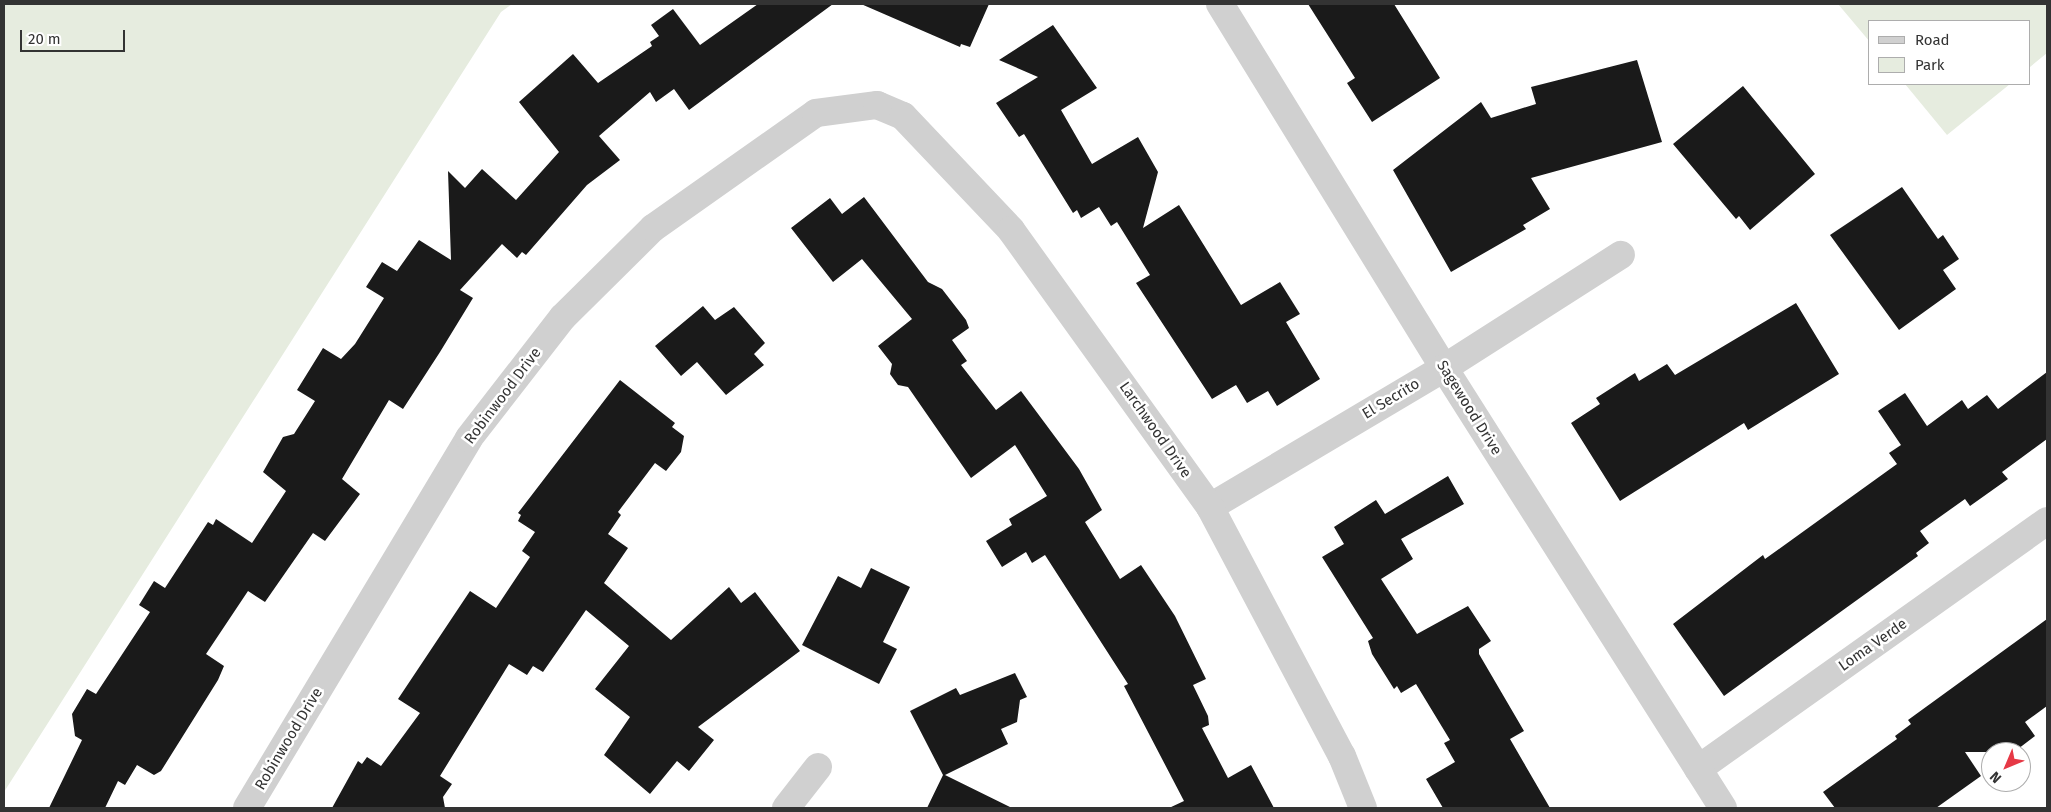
<!DOCTYPE html>
<html>
<head>
<meta charset="utf-8">
<style>
	body { margin:0 }
	#map { position:relative; width:2051px; height:812px; overflow:hidden; background:#fff; font-family:"Fira Sans",sans-serif }
	div>[style] { position:absolute }
	.green>* { inset:0; background:#e6ecdf }
	.building>* { inset:0; background:#1a1a1a }
	.minor>* { height:28px; margin:-14px; padding:0 14px; transform-origin:14px; border-radius:14px; background:#d0d0d0 }
	.tertiary>* { height:28px; margin:-14px; padding:0 14px; transform-origin:14px; border-radius:14px; background:#d0d0d0 }
	span { translate:-50% -50%; white-space:nowrap; text-align:center; line-height:1.15; -webkit-text-stroke:5px #fff; paint-order:stroke }
	.street-label { font-size:15px; color:#333 }
	.frame { position:absolute; inset:0; border:5px solid #333; pointer-events:none }
	.legend { position:absolute; left:1868px; top:20px; width:162px; height:65px; box-sizing:border-box; background:#fff; border:1px solid #adadad; margin:0; padding:6px 9px; list-style:none; font-size:15px; color:#333 }
	.legend li { display:flex; align-items:center; gap:10px; height:25px }
	.legend b { width:25px; border:1px solid #adadad }
	.north { position:absolute; left:1981px; top:742px; width:50px; height:50px; box-sizing:border-box; background:#fff; border:1px solid #adadad; border-radius:50%; rotate:225deg; font-size:14px; font-weight:700; line-height:20px; text-align:center; color:#333 }
	.north::after { content:''; display:block; margin:auto; width:18px; height:22px; background:#e63946; clip-path:polygon(50% 0,100% 100%,50% 72%,0 100%) }
	.scale { position:absolute; left:20px; top:30px; width:105px; height:22px; box-sizing:border-box; border:2px solid #333; border-top:0; padding-left:6px; font-size:15px; line-height:18px; white-space:nowrap; color:#333; -webkit-text-stroke:4px #fff; paint-order:stroke }
</style>
</head>
<body>
<div id="map">
	<div class="green">
		<div style="clip-path:polygon(4px 4px,512px 4px,501px 12px,4px 792px)"></div>
		<div style="clip-path:polygon(1838px 4px,2047px 4px,2047px 53px,2030px 67px,2030px 21px,1870px 21px,1870px 42px)"></div>
		<div style="clip-path:polygon(1905px 84px,2010px 84px,1947px 135px)"></div>
	</div>
	<div class="building">
		<div style="clip-path:polygon(758px 4px,833px 4px,689px 110px,674px 89px,656px 102px,650px 92px,599px 136px,620px 160px,587px 185px,526px 255px,522px 252px,517px 258px,502px 244px,460px 290px,473px 298px,440px 352px,403px 409px,389px 400px,342px 479px,360px 494px,325px 541px,313px 533px,265px 602px,248px 591px,206px 654px,224px 666px,218px 680px,161px 771px,154px 775px,137px 765px,125px 785px,118px 781px,105px 808px,49px 808px,82px 740px,75px 736px,72px 714px,87px 689px,96px 694px,150px 612px,139px 605px,154px 581px,165px 588px,208px 522px,213px 525px,216px 519px,252px 543px,286px 491px,263px 472px,283px 437px,294px 434px,315px 401px,297px 390px,323px 348px,341px 359px,355px 344px,384px 298px,366px 287px,382px 262px,397px 271px,419px 240px,451px 260px,448px 171px,465px 188px,482px 169px,516px 200px,559px 152px,519px 102px,573px 54px,598px 83px,652px 46px,650px 42px,659px 36px,651px 25px,673px 9px,700px 45px)"></div>
		<div style="clip-path:polygon(861px 4px,989px 4px,970px 47px,961px 44px,960px 47px)"></div>
		<div style="clip-path:polygon(1308px 4px,1394px 4px,1440px 78px,1372px 122px,1347px 83px,1355px 78px)"></div>
		<div style="clip-path:polygon(1053px 25px,1097px 88px,1061px 110px,1092px 164px,1138px 137px,1158px 172px,1143px 228px,1179px 205px,1241px 305px,1280px 282px,1300px 314px,1286px 322px,1320px 379px,1277px 406px,1268px 391px,1247px 403px,1236px 385px,1212px 399px,1136px 283px,1150px 275px,1117px 222px,1111px 226px,1099px 207px,1081px 218px,1077px 210px,1073px 213px,1024px 134px,1019px 137px,996px 103px,1038px 77px,999px 60px)"></div>
		<div style="clip-path:polygon(1637px 60px,1662px 142px,1531px 178px,1550px 209px,1523px 225px,1526px 229px,1451px 272px,1393px 170px,1481px 102px,1491px 118px,1536px 104px,1531px 87px)"></div>
		<div style="clip-path:polygon(1743px 86px,1815px 174px,1750px 230px,1739px 216px,1736px 219px,1673px 144px)"></div>
		<div style="clip-path:polygon(1902px 187px,1938px 239px,1943px 235px,1959px 259px,1943px 270px,1956px 289px,1899px 330px,1830px 235px)"></div>
		<div style="clip-path:polygon(864px 197px,928px 282px,942px 289px,966px 320px,969px 328px,952px 340px,967px 361px,961px 365px,996px 410px,1021px 391px,1079px 469px,1102px 510px,1085px 522px,1120px 579px,1141px 565px,1175px 616px,1206px 679px,1193px 685px,1208px 716px,1209px 725px,1202px 728px,1228px 778px,1251px 765px,1274px 808px,1169px 808px,1184px 801px,1124px 686px,1128px 684px,1045px 555px,1032px 563px,1026px 552px,1002px 567px,986px 541px,1012px 525px,1009px 519px,1047px 496px,1015px 445px,971px 478px,908px 387px,898px 385px,890px 374px,892px 364px,878px 346px,912px 319px,862px 259px,833px 282px,791px 228px,830px 198px,842px 214px)"></div>
		<div style="clip-path:polygon(1796px 303px,1839px 374px,1748px 430px,1744px 423px,1620px 501px,1571px 423px,1600px 404px,1596px 398px,1635px 373px,1639px 381px,1667px 364px,1675px 375px)"></div>
		<div style="clip-path:polygon(703px 306px,715px 320px,734px 307px,765px 343px,754px 354px,764px 365px,726px 395px,697px 362px,681px 376px,655px 346px)"></div>
		<div style="clip-path:polygon(2047px 372px,2047px 439px,2002px 472px,2008px 479px,1970px 506px,1965px 499px,1920px 531px,1929px 543px,1916px 553px,1918px 556px,1724px 696px,1673px 624px,1763px 555px,1765px 559px,1897px 464px,1889px 453px,1901px 445px,1878px 411px,1905px 393px,1927px 426px,1962px 400px,1968px 409px,1987px 395px,1998px 409px)"></div>
		<div style="clip-path:polygon(620px 380px,675px 423px,672px 427px,684px 436px,681px 452px,666px 471px,655px 463px,618px 512px,621px 515px,608px 534px,628px 548px,604px 583px,671px 640px,729px 587px,741px 603px,755px 592px,800px 651px,698px 727px,714px 740px,689px 771px,677px 761px,650px 794px,604px 755px,630px 717px,595px 689px,629px 646px,586px 610px,543px 672px,533px 666px,527px 675px,509px 664px,440px 776px,452px 784px,443px 797px,445px 808px,332px 808px,358px 761px,362px 764px,367px 757px,381px 766px,420px 713px,398px 699px,470px 591px,496px 608px,530px 557px,522px 551px,535px 532px,518px 521px,521px 515px,518px 513px)"></div>
		<div style="clip-path:polygon(1448px 476px,1464px 504px,1401px 539px,1413px 559px,1381px 579px,1417px 634px,1468px 606px,1491px 641px,1479px 649px,1479px 654px,1524px 731px,1510px 739px,1550px 808px,1443px 808px,1426px 779px,1455px 762px,1444px 743px,1450px 740px,1416px 684px,1401px 693px,1397px 686px,1394px 689px,1372px 654px,1368px 641px,1373px 638px,1322px 557px,1344px 544px,1334px 527px,1376px 500px,1385px 514px)"></div>
		<div style="clip-path:polygon(871px 568px,910px 587px,883px 642px,897px 649px,879px 684px,802px 645px,838px 576px,861px 588px)"></div>
		<div style="clip-path:polygon(2047px 619px,2047px 706px,2025px 722px,2035px 736px,2014px 752px,1965px 752px,1981px 776px,1936px 808px,1835px 808px,1823px 792px,1897px 739px,1895px 736px,1911px 724px,1908px 720px)"></div>
		<div style="clip-path:polygon(1015px 673px,1027px 697px,1020px 700px,1017px 722px,1001px 729px,1008px 744px,945px 775px,1012px 808px,927px 808px,943px 775px,910px 711px,956px 688px,960px 695px)"></div>
	</div>
	<div class="minor">
		<div style="left:1220px;top:4px;width:427px;rotate:58.4deg"></div>
		<div style="left:1210px;top:507px;width:272px;rotate:-30.7deg"></div>
		<div style="left:1444px;top:368px;width:210px;rotate:-32.6deg"></div>
		<div style="left:1698px;top:769px;width:428px;rotate:-35.4deg"></div>
		<div style="left:247px;top:808px;width:431px;rotate:-59deg"></div>
		<div style="left:469px;top:438px;width:153px;rotate:-52.2deg"></div>
		<div style="left:563px;top:317px;width:127px;rotate:-44.7deg"></div>
		<div style="left:653px;top:228px;width:199px;rotate:-35.2deg"></div>
		<div style="left:816px;top:113px;width:62px;rotate:-7.5deg"></div>
		<div style="left:877px;top:105px;width:28px;rotate:23deg"></div>
		<div style="left:903px;top:116px;width:157px;rotate:46.5deg"></div>
		<div style="left:1011px;top:230px;width:341px;rotate:54.3deg"></div>
		<div style="left:1210px;top:507px;width:282px;rotate:62.1deg"></div>
		<div style="left:1342px;top:756px;width:56px;rotate:68deg"></div>
		<div style="left:786px;top:808px;width:52px;rotate:-52deg"></div>
	</div>
	<div class="tertiary">
		<div style="left:1444px;top:368px;width:521px;rotate:57.62deg"></div>
	</div>
	<div class="street-label">
		<span style="left:503px;top:396px;rotate:-53deg">Robinwood Drive</span>
		<span style="left:1391px;top:399px;rotate:-31deg">El Secrito</span>
		<span style="left:1469px;top:408px;rotate:58deg">Sagewood Drive</span>
		<span style="left:1155px;top:430px;rotate:55deg">Larchwood Drive</span>
		<span style="left:1873px;top:645px;rotate:-35deg">Loma Verde</span>
		<span style="left:289px;top:739px;rotate:-59deg">Robinwood Drive</span>
	</div>
	<div class="frame"></div>
	<ul class="legend">
	<li><b style="height:6px;background:#d0d0d0"></b>Road</li>
	<li><b style="height:14px;background:#e6ecdf"></b>Park</li>
	</ul>
	<div class="north">N</div>
	<div class="scale">20 m</div>
</div>
</body>
</html>
